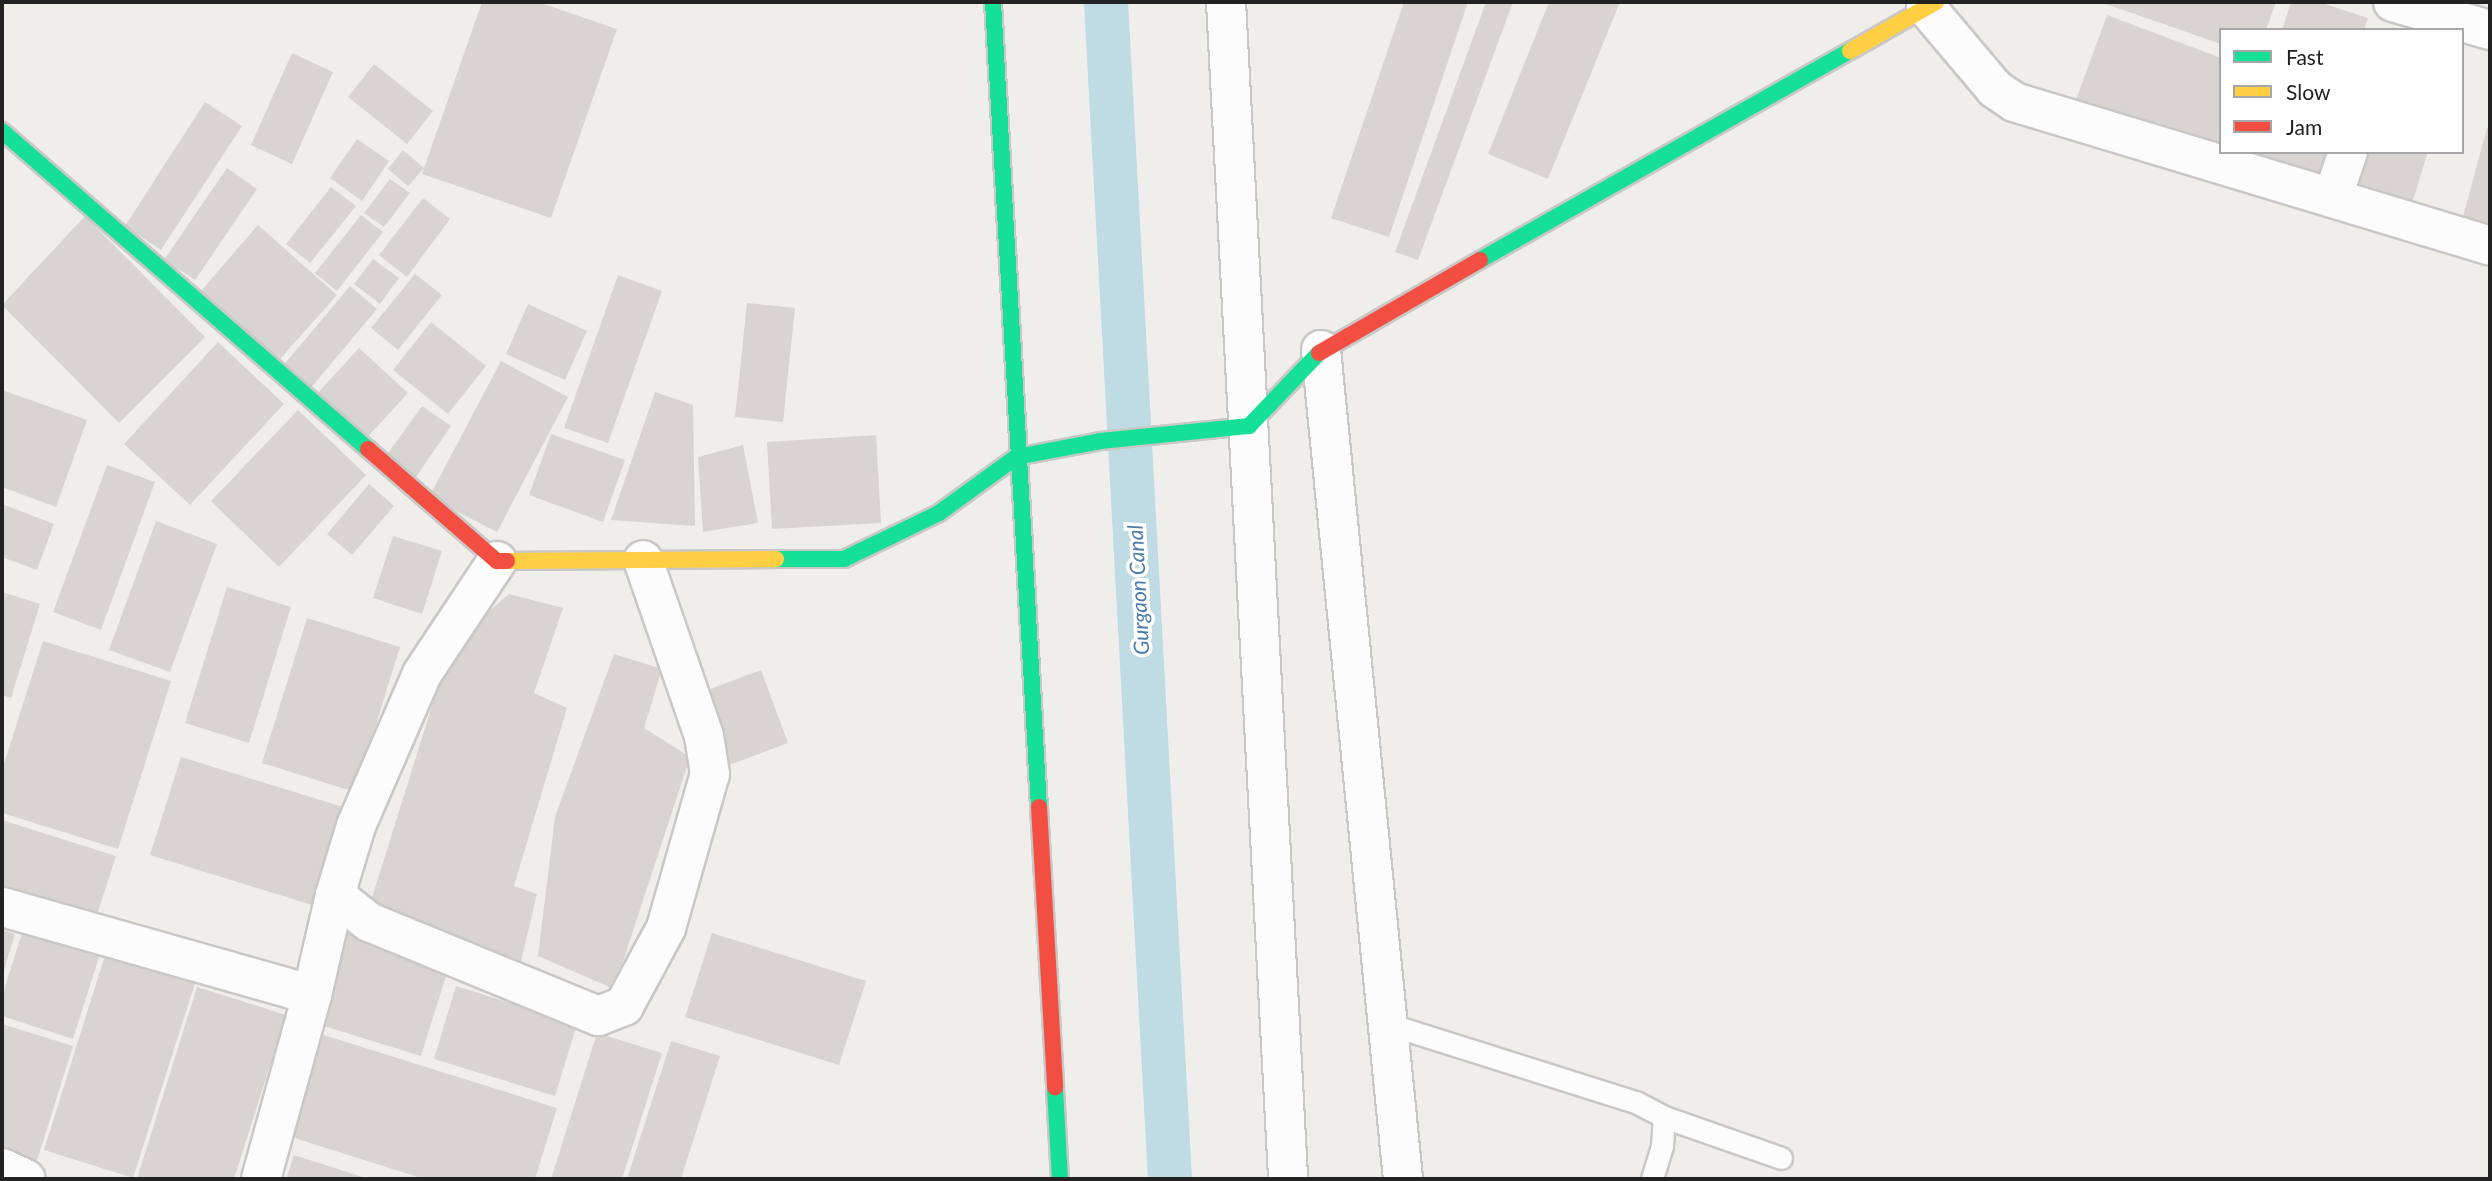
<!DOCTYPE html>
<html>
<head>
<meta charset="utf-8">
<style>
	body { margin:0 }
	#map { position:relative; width:2492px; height:1181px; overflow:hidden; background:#f0eeeb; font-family:Lato,sans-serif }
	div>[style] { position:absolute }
	.canal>* { height:44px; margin:-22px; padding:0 22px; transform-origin:22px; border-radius:22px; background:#bfdbe3 }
	.building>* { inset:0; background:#d7d4d2 }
	.roads { filter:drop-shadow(2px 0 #c9c8c7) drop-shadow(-2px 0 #c9c8c7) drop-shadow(0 2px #c9c8c7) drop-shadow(0 -2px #c9c8c7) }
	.lane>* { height:21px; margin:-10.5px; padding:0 10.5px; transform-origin:10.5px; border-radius:10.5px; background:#fdfcfc }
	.street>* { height:38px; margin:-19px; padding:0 19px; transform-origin:19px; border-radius:19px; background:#fdfcfc }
	.fast>* { height:16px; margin:-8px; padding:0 8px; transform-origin:8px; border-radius:8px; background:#16e098 }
	.slow>* { height:16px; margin:-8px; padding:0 8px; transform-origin:8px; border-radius:8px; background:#ffcf43 }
	.jam>* { height:16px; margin:-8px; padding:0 8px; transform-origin:8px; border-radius:8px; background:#f24e42 }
	span { translate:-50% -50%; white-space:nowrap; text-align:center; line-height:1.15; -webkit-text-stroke:7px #fff; paint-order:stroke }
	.water-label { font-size:21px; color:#4a7aab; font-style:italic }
	.frame { position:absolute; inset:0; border:4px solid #222; pointer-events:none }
	.legend { position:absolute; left:2219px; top:28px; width:245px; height:126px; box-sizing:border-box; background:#fff; border:2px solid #a7a7a7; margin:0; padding:9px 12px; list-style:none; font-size:21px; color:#222 }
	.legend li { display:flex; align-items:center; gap:14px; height:35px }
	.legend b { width:35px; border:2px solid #a7a7a7 }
</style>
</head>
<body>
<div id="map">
	<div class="canal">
		<div style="left:1106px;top:2px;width:1179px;rotate:86.89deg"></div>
	</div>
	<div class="building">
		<div style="clip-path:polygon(482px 2px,538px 2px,617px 29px,551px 218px,422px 174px)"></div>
		<div style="clip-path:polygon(1404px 2px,1468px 2px,1389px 237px,1331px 218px)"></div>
		<div style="clip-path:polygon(1486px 2px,1513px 2px,1418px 260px,1395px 252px)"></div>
		<div style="clip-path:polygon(1549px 2px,1620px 2px,1548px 179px,1488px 154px)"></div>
		<div style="clip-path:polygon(2100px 2px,2276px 2px,2266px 30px,2221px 30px,2221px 44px)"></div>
		<div style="clip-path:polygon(2291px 2px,2319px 2px,2368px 18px,2364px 30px,2282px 30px)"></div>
		<div style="clip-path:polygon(2107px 15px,2221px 58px,2221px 152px,2327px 152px,2313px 189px,2076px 100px)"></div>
		<div style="clip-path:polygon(292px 53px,333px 72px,292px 164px,251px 145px)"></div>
		<div style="clip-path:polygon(374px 64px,433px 111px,407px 144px,348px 97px)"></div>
		<div style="clip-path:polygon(205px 102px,242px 126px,161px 250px,125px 226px)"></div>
		<div style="clip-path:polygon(2487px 128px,2490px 129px,2490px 227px,2462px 220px)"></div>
		<div style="clip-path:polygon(357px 139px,389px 161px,362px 201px,330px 178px)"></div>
		<div style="clip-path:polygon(403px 150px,424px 168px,408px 186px,388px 169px)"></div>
		<div style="clip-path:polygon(2359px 152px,2428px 152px,2409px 213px,2347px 192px)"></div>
		<div style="clip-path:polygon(227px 168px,257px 189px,195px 280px,164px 260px)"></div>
		<div style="clip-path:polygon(390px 179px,410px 193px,384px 227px,364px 213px)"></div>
		<div style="clip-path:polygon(331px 187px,356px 206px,310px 263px,286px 244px)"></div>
		<div style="clip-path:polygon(423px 198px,450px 219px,407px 277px,379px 255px)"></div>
		<div style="clip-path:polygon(361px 215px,383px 232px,337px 291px,315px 273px)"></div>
		<div style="clip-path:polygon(85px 216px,205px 337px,119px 423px,2px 305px)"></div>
		<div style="clip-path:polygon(258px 225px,337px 295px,279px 360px,201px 291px)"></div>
		<div style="clip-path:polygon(373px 259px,399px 278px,380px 304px,354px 284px)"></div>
		<div style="clip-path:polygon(415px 274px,442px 295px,398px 350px,371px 328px)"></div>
		<div style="clip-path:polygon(618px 275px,662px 291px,608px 443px,564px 428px)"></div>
		<div style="clip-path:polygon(350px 286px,377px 309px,309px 390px,282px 367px)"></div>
		<div style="clip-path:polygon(747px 303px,795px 308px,783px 422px,735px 417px)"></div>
		<div style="clip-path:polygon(528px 304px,587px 331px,565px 380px,506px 354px)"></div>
		<div style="clip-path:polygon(431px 322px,486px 366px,448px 414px,393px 370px)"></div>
		<div style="clip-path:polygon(218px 342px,284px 404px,190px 505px,124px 444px)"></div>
		<div style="clip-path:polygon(359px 348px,408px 393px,364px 441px,315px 396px)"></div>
		<div style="clip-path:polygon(501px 361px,568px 397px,497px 532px,429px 497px)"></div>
		<div style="clip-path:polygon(2px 390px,87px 420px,56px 507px,2px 487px)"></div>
		<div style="clip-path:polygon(655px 392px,693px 405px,695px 526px,611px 520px)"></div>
		<div style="clip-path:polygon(422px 406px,451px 426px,416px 477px,386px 456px)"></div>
		<div style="clip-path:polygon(298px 410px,366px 475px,279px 567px,211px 501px)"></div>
		<div style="clip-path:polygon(551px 434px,625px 460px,603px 522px,529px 495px)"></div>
		<div style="clip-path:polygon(876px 435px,881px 523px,772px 529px,767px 442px)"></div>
		<div style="clip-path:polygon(743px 445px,758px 523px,703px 532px,698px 457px)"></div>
		<div style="clip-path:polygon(107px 465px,155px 482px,101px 630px,53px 612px)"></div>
		<div style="clip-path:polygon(369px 484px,394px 506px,352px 555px,327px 534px)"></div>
		<div style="clip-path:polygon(2px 504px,54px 524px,37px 570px,2px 557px)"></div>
		<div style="clip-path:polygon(156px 521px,217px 544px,170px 672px,109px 650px)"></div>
		<div style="clip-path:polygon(393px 536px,442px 551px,422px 614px,373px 598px)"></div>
		<div style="clip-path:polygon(227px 587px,291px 607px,249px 743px,185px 723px)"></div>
		<div style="clip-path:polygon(2px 592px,40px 604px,11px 698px,2px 695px)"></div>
		<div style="clip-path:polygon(509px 594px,563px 608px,534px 693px,567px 708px,514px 886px,537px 894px,521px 961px,370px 904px,451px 645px)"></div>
		<div style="clip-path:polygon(307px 618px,400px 647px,355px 792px,262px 763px)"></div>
		<div style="clip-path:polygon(43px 641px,171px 681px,118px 849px,2px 813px,2px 770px)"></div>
		<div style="clip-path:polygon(614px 654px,662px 669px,644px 728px,690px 757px,614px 989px,538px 956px,555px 817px)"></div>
		<div style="clip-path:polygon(761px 670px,788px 743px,729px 765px,702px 692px)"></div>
		<div style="clip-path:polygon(181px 757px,343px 807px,312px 905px,150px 855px)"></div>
		<div style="clip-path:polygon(2px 820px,116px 856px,95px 921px,2px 892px)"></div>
		<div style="clip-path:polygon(344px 929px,450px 963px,421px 1056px,314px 1023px)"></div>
		<div style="clip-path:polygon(2px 930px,15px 934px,2px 977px)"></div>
		<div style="clip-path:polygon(22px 933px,99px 957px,73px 1039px,2px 1016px,2px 996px)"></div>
		<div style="clip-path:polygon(712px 933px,866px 981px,839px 1065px,685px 1017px)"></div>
		<div style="clip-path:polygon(106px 952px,196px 980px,133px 1178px,44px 1150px)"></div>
		<div style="clip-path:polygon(456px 986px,577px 1024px,555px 1096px,434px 1059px)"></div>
		<div style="clip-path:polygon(197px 987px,286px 1015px,234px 1179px,137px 1179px)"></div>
		<div style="clip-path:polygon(2px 1024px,73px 1046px,35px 1167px,2px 1157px)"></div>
		<div style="clip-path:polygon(314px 1032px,557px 1108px,535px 1179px,424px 1179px,282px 1134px)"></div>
		<div style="clip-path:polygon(597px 1033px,662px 1053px,622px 1179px,551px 1179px)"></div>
		<div style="clip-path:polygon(671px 1041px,720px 1056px,681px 1179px,627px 1179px)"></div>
		<div style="clip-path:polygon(294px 1155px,369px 1179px,286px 1179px)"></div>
	</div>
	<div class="roads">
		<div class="lane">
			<div style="left:1388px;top:1024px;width:260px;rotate:17.5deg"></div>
			<div style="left:1636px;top:1102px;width:32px;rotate:28deg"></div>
			<div style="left:1664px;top:1117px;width:29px;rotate:94deg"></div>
			<div style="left:1662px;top:1146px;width:34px;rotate:107deg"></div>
			<div style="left:1664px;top:1117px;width:124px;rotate:19.3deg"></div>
		</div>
		<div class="street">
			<div style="left:1226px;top:2px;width:1179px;rotate:86.98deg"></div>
			<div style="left:2393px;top:2px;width:101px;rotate:16.1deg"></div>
			<div style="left:1926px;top:7px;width:107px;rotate:49.9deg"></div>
			<div style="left:1995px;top:89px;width:23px;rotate:34deg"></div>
			<div style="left:2014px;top:102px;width:497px;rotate:16.8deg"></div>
			<div style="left:2333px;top:196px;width:46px;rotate:-71.2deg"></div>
			<div style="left:1321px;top:350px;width:833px;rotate:84.35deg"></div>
			<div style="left:497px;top:561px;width:136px;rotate:123.6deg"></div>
			<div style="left:422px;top:674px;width:166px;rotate:113.5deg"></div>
			<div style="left:356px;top:826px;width:72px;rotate:106.9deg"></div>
			<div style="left:335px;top:895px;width:43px;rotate:38.5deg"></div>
			<div style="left:369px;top:922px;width:248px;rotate:22.3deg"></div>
			<div style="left:598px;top:1016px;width:28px;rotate:-21deg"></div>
			<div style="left:624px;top:1006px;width:89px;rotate:-61.7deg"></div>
			<div style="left:666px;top:928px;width:160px;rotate:-74.1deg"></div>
			<div style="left:710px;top:774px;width:38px;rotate:-99deg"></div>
			<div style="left:704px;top:736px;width:186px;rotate:-109.1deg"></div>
			<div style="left:2px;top:907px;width:322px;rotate:15.8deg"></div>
			<div style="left:2px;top:1168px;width:26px;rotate:25deg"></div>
			<div style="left:261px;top:1179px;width:191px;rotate:-74.5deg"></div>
			<div style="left:312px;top:995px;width:103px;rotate:-77deg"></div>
		</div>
		<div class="fast">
			<div style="left:993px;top:2px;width:806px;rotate:86.73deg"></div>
			<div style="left:2px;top:131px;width:485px;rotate:41deg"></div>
			<div style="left:1480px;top:260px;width:425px;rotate:-29.5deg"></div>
			<div style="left:776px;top:559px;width:68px"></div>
			<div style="left:844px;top:559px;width:106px;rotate:-25.8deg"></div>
			<div style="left:939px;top:513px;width:95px;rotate:-36deg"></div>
			<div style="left:1016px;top:457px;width:86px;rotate:-10.7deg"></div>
			<div style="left:1101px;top:441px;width:149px;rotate:-5.8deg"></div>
			<div style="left:1249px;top:426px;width:101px;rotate:-46.2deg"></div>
			<div style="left:1055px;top:1088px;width:91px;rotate:86.9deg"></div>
		</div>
		<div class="slow">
			<div style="left:1850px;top:51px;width:99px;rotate:-29.7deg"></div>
			<div style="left:507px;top:561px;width:269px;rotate:-0.4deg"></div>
		</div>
		<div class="jam">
			<div style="left:1319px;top:353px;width:186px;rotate:-30deg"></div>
			<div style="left:368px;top:449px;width:171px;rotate:41deg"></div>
			<div style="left:497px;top:561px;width:10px"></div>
			<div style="left:1039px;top:807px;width:281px;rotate:86.7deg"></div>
		</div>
	</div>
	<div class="water-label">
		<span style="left:1138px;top:590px;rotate:-93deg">Gurgaon Canal</span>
	</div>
	<div class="frame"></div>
	<ul class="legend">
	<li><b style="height:9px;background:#16e098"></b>Fast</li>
	<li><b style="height:9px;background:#ffcf43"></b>Slow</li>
	<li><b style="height:9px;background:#f24e42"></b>Jam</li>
	</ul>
</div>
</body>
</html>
